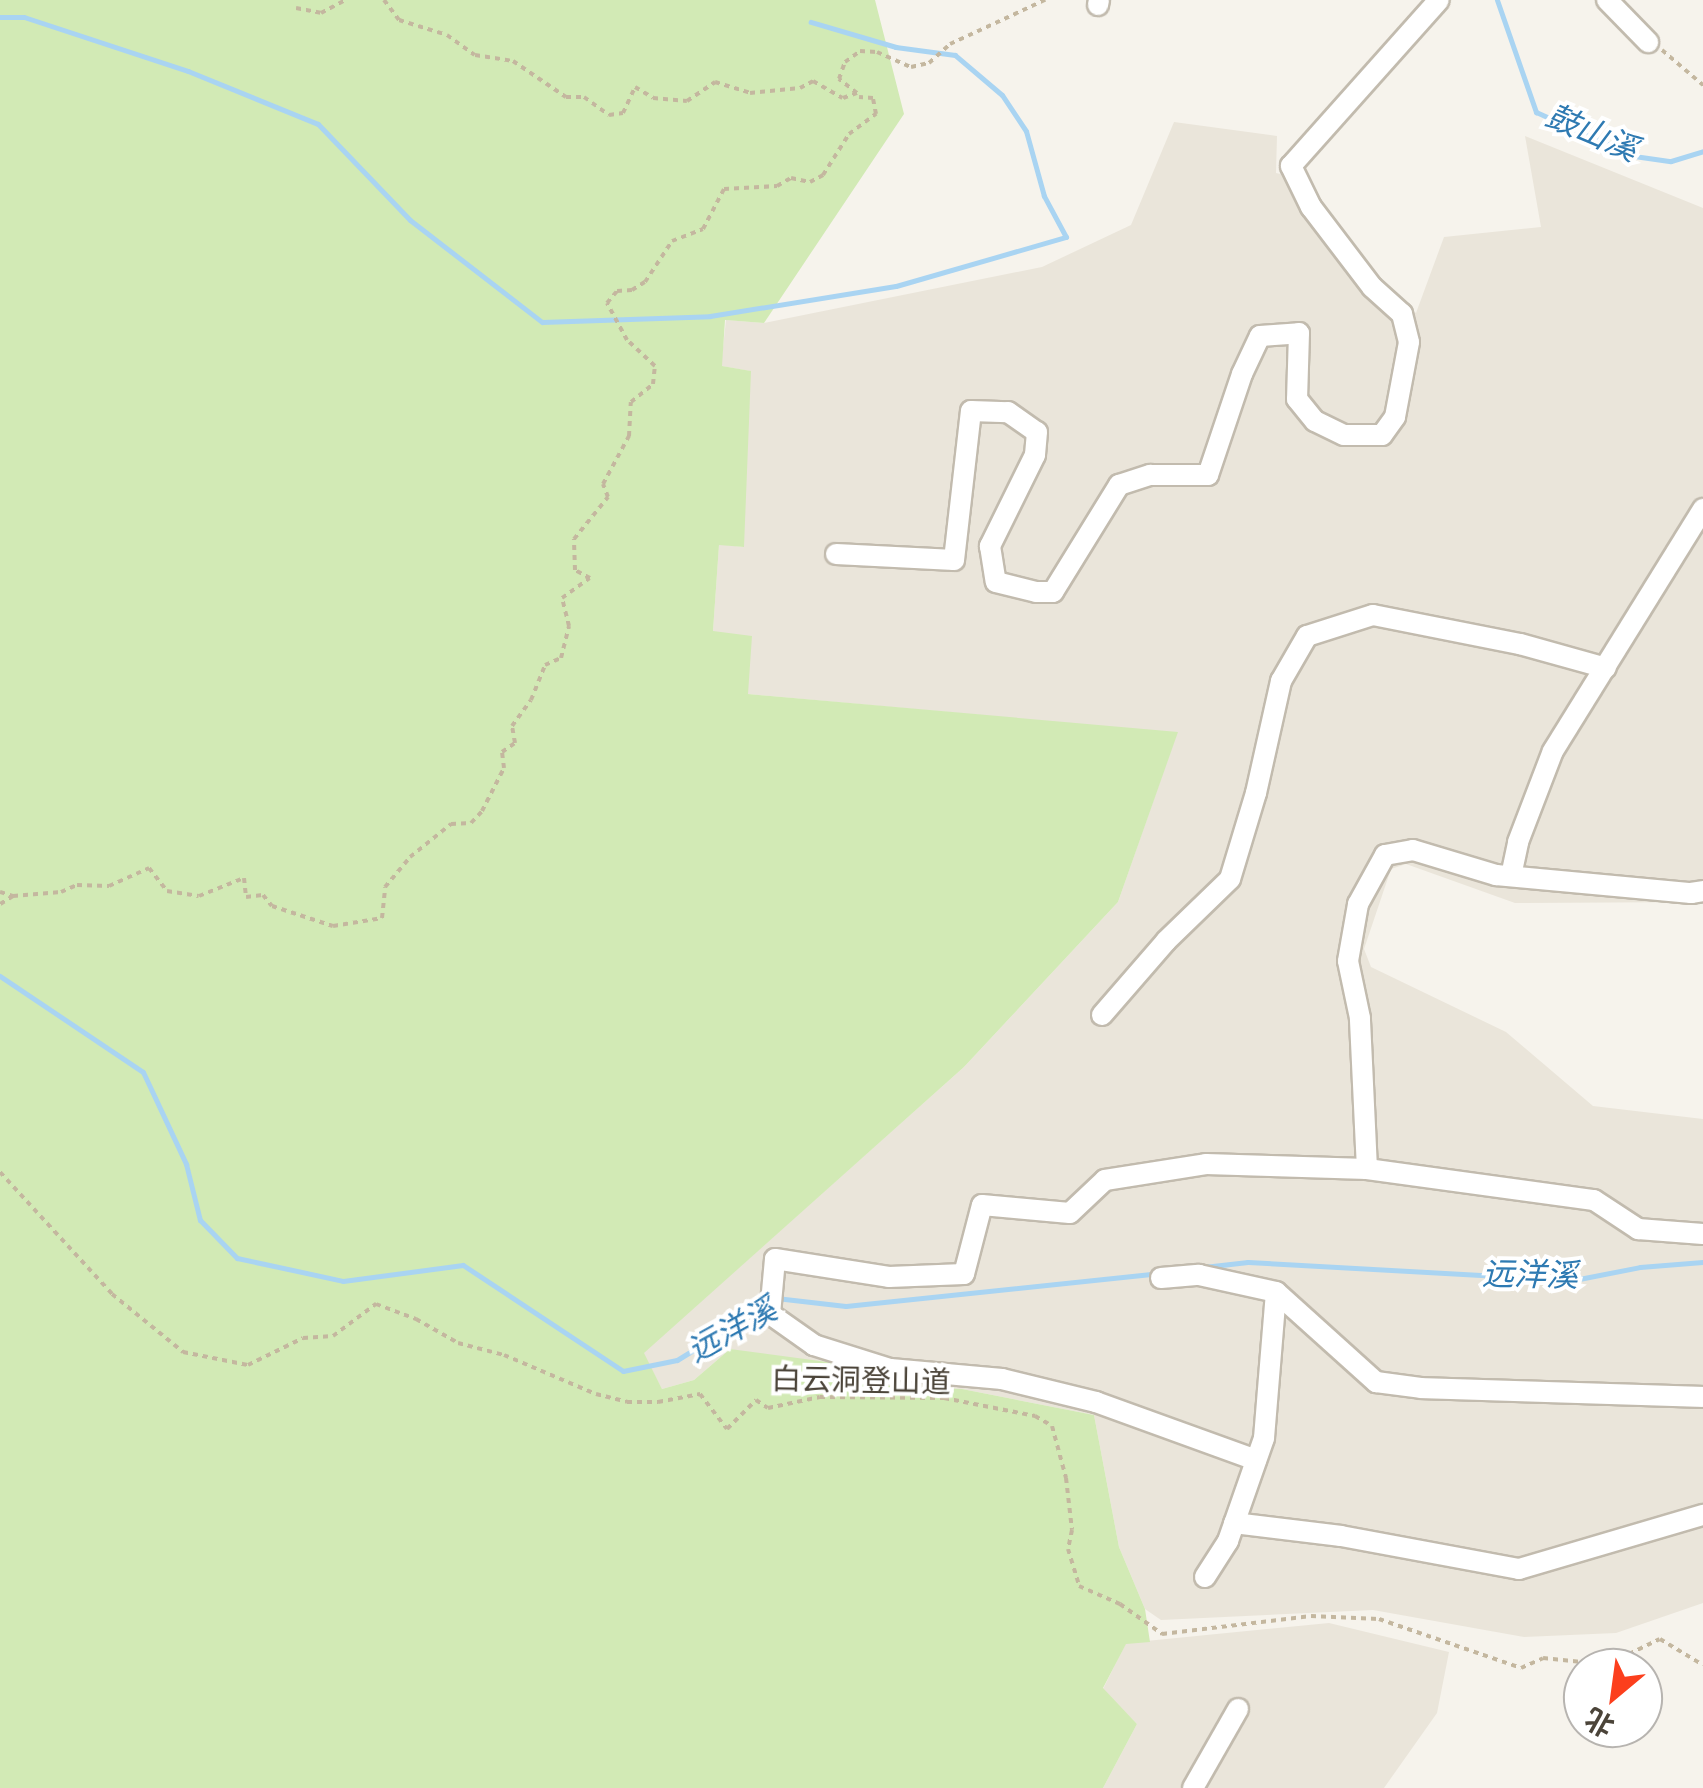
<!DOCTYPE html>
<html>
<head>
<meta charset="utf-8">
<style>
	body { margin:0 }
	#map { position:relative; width:1703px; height:1788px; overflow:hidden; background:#f6f3ec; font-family:"Asap Condensed","Noto Sans SC",sans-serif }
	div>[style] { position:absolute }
	.residential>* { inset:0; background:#eae5da }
	.green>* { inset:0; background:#d2eab5 }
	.stream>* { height:5px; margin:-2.5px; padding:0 2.5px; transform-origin:2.5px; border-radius:2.5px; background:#a9d4f2 }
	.path>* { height:4px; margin-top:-2px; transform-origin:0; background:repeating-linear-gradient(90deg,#c4b79f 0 5px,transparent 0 10px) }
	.roads { filter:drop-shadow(2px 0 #c2bbae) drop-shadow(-2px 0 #c2bbae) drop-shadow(0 2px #c2bbae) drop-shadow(0 -2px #c2bbae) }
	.minor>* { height:20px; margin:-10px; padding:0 10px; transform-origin:10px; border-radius:10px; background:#fff }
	span { translate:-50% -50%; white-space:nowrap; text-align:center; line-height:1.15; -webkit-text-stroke:8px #fff; paint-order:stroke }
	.street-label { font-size:30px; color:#4b4439 }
	.water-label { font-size:32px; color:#2e7ab2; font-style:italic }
	.north { position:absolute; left:1563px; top:1648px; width:100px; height:100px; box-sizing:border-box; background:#fff; border:2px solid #b7b4b0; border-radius:50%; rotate:209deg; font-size:28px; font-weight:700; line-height:40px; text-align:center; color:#4b4439 }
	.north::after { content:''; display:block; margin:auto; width:35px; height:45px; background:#fc3f1d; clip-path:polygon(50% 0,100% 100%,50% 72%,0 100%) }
</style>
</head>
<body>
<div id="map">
	<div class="residential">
		<div style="clip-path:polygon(1174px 122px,1277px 136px,1276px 173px,1307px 180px,1366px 267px,1416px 313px,1444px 237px,1541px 227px,1525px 136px,1703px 208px,1703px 902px,1515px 903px,1406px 864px,1391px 869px,1364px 949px,1371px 967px,1506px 1032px,1593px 1106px,1703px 1119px,1703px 1603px,1616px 1633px,1524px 1637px,1373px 1610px,1161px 1620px,1145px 1609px,1119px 1547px,1094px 1415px,962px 1389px,874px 1385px,730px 1349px,694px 1380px,662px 1389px,643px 1353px,964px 1067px,1118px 902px,1177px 733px,747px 694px,713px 631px,719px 544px,743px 547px,750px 371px,721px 366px,726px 320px,764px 323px,1042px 267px,1131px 225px)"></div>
		<div style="clip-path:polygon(1329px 1623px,1449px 1652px,1437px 1713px,1384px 1788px,1103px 1788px,1137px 1724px,1103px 1689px,1126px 1643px)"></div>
	</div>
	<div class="green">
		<div style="clip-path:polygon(0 0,875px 0,904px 114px,764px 323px,725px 320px,722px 366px,751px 371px,744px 547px,719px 545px,713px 631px,752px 636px,748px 694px,1178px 732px,1118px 902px,964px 1067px,644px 1353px,662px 1389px,694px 1380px,730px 1349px,857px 1366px,874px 1385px,962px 1389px,1094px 1415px,1119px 1547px,1145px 1609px,1150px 1642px,1126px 1644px,1103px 1688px,1137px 1724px,1103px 1788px,0 1788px)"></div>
	</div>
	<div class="stream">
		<div style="left:1497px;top:0;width:119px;rotate:70.8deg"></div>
		<div style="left:1536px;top:112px;width:107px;rotate:24.2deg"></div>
		<div style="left:1634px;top:156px;width:37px;rotate:8deg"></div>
		<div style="left:1671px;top:161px;width:34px;rotate:-17deg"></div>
		<div style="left:0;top:17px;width:24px"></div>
		<div style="left:24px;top:17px;width:173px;rotate:18.2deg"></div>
		<div style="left:188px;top:71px;width:140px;rotate:22.2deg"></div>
		<div style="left:318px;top:124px;width:133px;rotate:46.2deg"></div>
		<div style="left:410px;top:220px;width:167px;rotate:37.7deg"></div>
		<div style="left:542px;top:322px;width:168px;rotate:-2deg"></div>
		<div style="left:710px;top:316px;width:188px;rotate:-9.2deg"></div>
		<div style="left:896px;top:286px;width:177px;rotate:-16.1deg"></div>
		<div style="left:1066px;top:237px;width:47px;rotate:-118.2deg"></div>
		<div style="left:1044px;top:196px;width:67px;rotate:-105.5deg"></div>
		<div style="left:1026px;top:131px;width:43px;rotate:-123.7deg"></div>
		<div style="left:1002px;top:95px;width:62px;rotate:-139.6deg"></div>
		<div style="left:955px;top:55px;width:60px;rotate:-172.3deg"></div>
		<div style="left:896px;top:47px;width:89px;rotate:-163.6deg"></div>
		<div style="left:0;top:976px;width:172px;rotate:33.9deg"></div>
		<div style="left:143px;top:1072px;width:102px;rotate:64.9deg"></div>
		<div style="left:186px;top:1164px;width:58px;rotate:76deg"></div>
		<div style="left:200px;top:1220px;width:53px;rotate:45.8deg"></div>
		<div style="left:237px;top:1258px;width:108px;rotate:12.2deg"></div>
		<div style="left:343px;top:1281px;width:121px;rotate:-7.6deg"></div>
		<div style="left:463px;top:1265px;width:192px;rotate:33.5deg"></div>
		<div style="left:623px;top:1371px;width:55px;rotate:-11.5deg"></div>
		<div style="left:677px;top:1360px;width:101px;rotate:-31.6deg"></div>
		<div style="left:1204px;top:1267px;width:44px;rotate:-6.5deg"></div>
		<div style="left:1248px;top:1262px;width:326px;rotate:3.2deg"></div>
		<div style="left:1574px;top:1280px;width:67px;rotate:-11.1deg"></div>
		<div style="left:1640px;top:1267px;width:63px;rotate:-4.5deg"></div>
		<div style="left:776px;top:1298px;width:70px;rotate:6.5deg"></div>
		<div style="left:846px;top:1306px;width:314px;rotate:-6deg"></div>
	</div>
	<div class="path">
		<div style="left:384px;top:0;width:25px;rotate:53deg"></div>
		<div style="left:399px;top:20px;width:50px;rotate:17.4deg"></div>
		<div style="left:447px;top:35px;width:34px;rotate:36deg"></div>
		<div style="left:475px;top:55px;width:38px;rotate:9deg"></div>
		<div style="left:513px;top:61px;width:64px;rotate:34.2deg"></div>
		<div style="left:566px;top:97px;width:18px"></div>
		<div style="left:584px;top:97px;width:31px;rotate:36deg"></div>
		<div style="left:609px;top:115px;width:14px;rotate:-8deg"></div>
		<div style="left:623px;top:113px;width:29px;rotate:-65deg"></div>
		<div style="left:635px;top:87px;width:21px;rotate:31deg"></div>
		<div style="left:653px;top:98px;width:34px;rotate:5deg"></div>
		<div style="left:687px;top:101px;width:34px;rotate:-34deg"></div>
		<div style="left:715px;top:82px;width:37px;rotate:17deg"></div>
		<div style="left:750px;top:93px;width:50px;rotate:-5.7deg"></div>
		<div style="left:800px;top:88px;width:15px;rotate:-28deg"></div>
		<div style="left:813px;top:81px;width:34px;rotate:30deg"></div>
		<div style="left:843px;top:98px;width:15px;rotate:-20deg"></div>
		<div style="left:857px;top:93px;width:23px;rotate:-142deg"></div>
		<div style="left:839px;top:79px;width:18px;rotate:-71deg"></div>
		<div style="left:845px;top:62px;width:19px;rotate:-36deg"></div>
		<div style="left:860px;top:51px;width:17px;rotate:3deg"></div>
		<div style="left:877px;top:52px;width:37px;rotate:24deg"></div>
		<div style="left:911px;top:67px;width:18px;rotate:-13deg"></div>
		<div style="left:929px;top:63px;width:28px;rotate:-42deg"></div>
		<div style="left:950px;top:44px;width:105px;rotate:-24.9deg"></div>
		<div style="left:296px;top:8px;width:25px;rotate:11deg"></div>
		<div style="left:321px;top:13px;width:27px;rotate:-28deg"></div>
		<div style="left:1662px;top:50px;width:54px;rotate:40.5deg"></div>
		<div style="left:0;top:892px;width:14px;rotate:17deg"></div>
		<div style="left:13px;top:896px;width:15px;rotate:148deg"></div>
		<div style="left:13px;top:896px;width:48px;rotate:-4.8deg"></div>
		<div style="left:61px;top:892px;width:17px;rotate:-24deg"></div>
		<div style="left:77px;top:885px;width:32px;rotate:2deg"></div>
		<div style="left:109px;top:886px;width:44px;rotate:-24.2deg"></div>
		<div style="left:149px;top:868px;width:29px;rotate:52deg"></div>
		<div style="left:167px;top:891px;width:32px;rotate:9deg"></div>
		<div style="left:199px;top:896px;width:48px;rotate:-21.8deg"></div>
		<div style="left:244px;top:878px;width:19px;rotate:84deg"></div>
		<div style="left:246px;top:897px;width:17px;rotate:-7deg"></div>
		<div style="left:263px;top:895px;width:14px;rotate:51deg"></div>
		<div style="left:272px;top:906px;width:64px;rotate:18.2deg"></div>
		<div style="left:333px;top:926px;width:50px;rotate:-9.3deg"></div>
		<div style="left:382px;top:918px;width:31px;rotate:-84deg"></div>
		<div style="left:385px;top:887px;width:39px;rotate:-50deg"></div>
		<div style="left:410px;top:857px;width:53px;rotate:-38.8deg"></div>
		<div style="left:451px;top:824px;width:20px;rotate:-3deg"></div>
		<div style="left:471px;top:823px;width:16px;rotate:-47deg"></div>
		<div style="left:482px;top:811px;width:48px;rotate:-62.9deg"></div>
		<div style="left:504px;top:768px;width:16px;rotate:-97deg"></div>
		<div style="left:502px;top:752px;width:16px;rotate:-35deg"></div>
		<div style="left:515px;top:743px;width:17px;rotate:-100deg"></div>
		<div style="left:512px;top:726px;width:32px;rotate:-54deg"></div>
		<div style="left:531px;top:700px;width:38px;rotate:-68deg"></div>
		<div style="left:545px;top:665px;width:17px;rotate:-24deg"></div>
		<div style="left:561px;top:658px;width:33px;rotate:-76deg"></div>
		<div style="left:569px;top:626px;width:29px;rotate:-104deg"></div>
		<div style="left:562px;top:598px;width:34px;rotate:-36deg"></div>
		<div style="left:590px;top:578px;width:17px;rotate:-152deg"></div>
		<div style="left:575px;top:570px;width:31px;rotate:-92deg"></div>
		<div style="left:574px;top:539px;width:54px;rotate:-51deg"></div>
		<div style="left:608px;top:497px;width:14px;rotate:-111deg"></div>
		<div style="left:603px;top:484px;width:55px;rotate:-61.6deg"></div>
		<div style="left:629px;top:436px;width:34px;rotate:-87deg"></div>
		<div style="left:631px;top:402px;width:28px;rotate:-39deg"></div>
		<div style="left:653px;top:384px;width:18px;rotate:-84deg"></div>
		<div style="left:655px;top:366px;width:38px;rotate:-137deg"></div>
		<div style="left:627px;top:340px;width:42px;rotate:-118.4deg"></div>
		<div style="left:607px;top:303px;width:16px;rotate:-50deg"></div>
		<div style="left:617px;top:291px;width:15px;rotate:-4deg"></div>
		<div style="left:632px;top:290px;width:15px;rotate:-32deg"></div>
		<div style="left:645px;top:282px;width:49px;rotate:-56.6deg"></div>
		<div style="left:672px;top:241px;width:33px;rotate:-21deg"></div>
		<div style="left:703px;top:229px;width:45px;rotate:-62.3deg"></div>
		<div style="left:724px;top:189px;width:53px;rotate:-3.2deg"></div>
		<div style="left:777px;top:186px;width:16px;rotate:-30deg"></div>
		<div style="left:791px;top:178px;width:19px;rotate:12deg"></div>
		<div style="left:810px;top:182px;width:15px;rotate:-28deg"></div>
		<div style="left:823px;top:175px;width:49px;rotate:-57.6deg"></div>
		<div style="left:849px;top:134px;width:34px;rotate:-37deg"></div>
		<div style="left:876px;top:114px;width:16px;rotate:-101deg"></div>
		<div style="left:873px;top:98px;width:14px;rotate:-176deg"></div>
		<div style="left:0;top:1172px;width:166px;rotate:47.4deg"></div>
		<div style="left:112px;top:1294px;width:92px;rotate:39.2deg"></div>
		<div style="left:183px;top:1352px;width:66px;rotate:11.3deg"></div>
		<div style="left:248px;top:1365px;width:61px;rotate:-26.1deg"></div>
		<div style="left:303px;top:1338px;width:30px;rotate:-4deg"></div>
		<div style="left:333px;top:1336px;width:54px;rotate:-36.7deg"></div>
		<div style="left:376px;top:1304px;width:43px;rotate:20.6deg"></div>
		<div style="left:416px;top:1319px;width:48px;rotate:29.7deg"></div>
		<div style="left:458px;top:1343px;width:48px;rotate:14.6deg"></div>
		<div style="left:504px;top:1355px;width:100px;rotate:23deg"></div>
		<div style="left:596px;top:1394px;width:32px;rotate:14deg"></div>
		<div style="left:627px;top:1402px;width:31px"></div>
		<div style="left:658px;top:1402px;width:43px;rotate:-10.8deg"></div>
		<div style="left:700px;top:1394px;width:44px;rotate:52.4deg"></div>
		<div style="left:727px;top:1429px;width:41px;rotate:-45deg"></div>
		<div style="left:756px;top:1400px;width:14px;rotate:34deg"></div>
		<div style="left:768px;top:1408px;width:53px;rotate:-11.9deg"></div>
		<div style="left:820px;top:1397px;width:124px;rotate:0.5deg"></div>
		<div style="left:944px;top:1398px;width:93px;rotate:11.2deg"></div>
		<div style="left:1035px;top:1416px;width:20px;rotate:30deg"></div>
		<div style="left:1052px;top:1426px;width:54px;rotate:74.9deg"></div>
		<div style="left:1066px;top:1478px;width:52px;rotate:83.4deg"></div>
		<div style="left:1072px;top:1530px;width:19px;rotate:102deg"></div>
		<div style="left:1068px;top:1549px;width:39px;rotate:73deg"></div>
		<div style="left:1079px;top:1586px;width:45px;rotate:23.7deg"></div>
		<div style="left:1120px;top:1604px;width:52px;rotate:35.5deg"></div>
		<div style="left:1162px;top:1634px;width:150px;rotate:-6.9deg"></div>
		<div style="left:1311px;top:1616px;width:68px;rotate:2.5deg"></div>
		<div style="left:1379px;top:1619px;width:150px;rotate:19deg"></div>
		<div style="left:1521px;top:1668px;width:24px;rotate:-24deg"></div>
		<div style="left:1543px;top:1658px;width:39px;rotate:6deg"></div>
		<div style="left:1582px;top:1662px;width:48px;rotate:-9.7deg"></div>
		<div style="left:1629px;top:1654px;width:34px;rotate:-26deg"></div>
		<div style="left:1660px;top:1639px;width:50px;rotate:31.2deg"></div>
	</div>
	<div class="roads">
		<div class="minor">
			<div style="left:1607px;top:0;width:59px;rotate:45.7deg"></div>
			<div style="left:1098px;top:5px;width:5px;rotate:-79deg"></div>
			<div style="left:836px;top:554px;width:118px;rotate:2.9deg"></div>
			<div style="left:954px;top:560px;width:150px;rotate:-83.5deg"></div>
			<div style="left:971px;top:411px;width:37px;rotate:2deg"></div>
			<div style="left:1008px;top:412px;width:35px;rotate:35deg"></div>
			<div style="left:1037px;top:432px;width:23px;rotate:95deg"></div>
			<div style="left:1035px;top:455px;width:102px;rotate:116.3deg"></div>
			<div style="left:990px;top:546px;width:36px;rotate:81deg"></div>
			<div style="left:996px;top:582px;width:41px;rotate:14deg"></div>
			<div style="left:1036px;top:592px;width:17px"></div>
			<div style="left:1053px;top:592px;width:126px;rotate:-58.3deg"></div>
			<div style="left:1119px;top:485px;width:33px;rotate:-18deg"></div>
			<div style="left:1150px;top:475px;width:58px"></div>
			<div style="left:1208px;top:475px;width:107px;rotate:-71.4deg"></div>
			<div style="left:1242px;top:374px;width:42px;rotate:-64.7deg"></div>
			<div style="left:1260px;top:336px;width:39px;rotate:-4deg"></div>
			<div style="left:1299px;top:333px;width:66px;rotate:91.7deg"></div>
			<div style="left:1297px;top:399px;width:28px;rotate:51deg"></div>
			<div style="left:1315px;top:421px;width:32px;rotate:26deg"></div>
			<div style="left:1344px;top:435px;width:38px"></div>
			<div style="left:1382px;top:435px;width:22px;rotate:-54deg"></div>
			<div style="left:1395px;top:417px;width:76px;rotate:-79.4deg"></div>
			<div style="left:1409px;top:342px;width:29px;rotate:-104deg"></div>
			<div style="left:1402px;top:314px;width:40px;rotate:-138deg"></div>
			<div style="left:1372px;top:287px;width:101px;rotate:-127.3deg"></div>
			<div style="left:1311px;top:207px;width:46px;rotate:-116deg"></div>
			<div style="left:1291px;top:166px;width:222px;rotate:-48.3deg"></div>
			<div style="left:1511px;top:876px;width:35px;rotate:-78deg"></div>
			<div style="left:1518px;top:842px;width:97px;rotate:-69deg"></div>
			<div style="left:1553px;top:751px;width:285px;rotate:-58.2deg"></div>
			<div style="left:1102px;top:1015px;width:98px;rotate:-49.1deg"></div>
			<div style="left:1166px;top:941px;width:89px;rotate:-44.1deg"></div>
			<div style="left:1230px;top:879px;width:90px;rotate:-73.2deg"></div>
			<div style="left:1256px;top:793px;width:115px;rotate:-77.4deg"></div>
			<div style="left:1281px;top:681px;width:52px;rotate:-60deg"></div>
			<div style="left:1307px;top:636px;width:69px;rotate:-17.7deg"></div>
			<div style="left:1373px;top:615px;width:150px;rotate:11.2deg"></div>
			<div style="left:1520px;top:644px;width:89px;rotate:15.6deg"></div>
			<div style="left:1367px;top:1169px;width:151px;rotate:-92.7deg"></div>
			<div style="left:1360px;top:1018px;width:58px;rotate:-101.9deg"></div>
			<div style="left:1348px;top:961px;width:58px;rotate:-80deg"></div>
			<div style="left:1358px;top:904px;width:56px;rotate:-61.1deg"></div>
			<div style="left:1385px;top:855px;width:28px;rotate:-10deg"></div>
			<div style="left:1413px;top:850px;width:87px;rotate:16.8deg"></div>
			<div style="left:1496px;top:875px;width:196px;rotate:5.3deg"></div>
			<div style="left:1691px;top:893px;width:12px;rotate:-9deg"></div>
			<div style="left:1161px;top:1278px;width:38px;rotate:-5deg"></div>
			<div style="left:1199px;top:1275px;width:79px;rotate:12.4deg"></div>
			<div style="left:1256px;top:1460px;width:170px;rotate:-160.1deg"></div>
			<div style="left:1096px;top:1402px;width:97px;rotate:-166.3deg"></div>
			<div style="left:1002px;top:1379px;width:112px;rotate:-174.9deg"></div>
			<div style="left:890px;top:1369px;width:80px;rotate:-162.5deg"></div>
			<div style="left:814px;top:1345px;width:54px;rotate:-144.8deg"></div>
			<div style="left:770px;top:1314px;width:55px;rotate:-84.8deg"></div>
			<div style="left:775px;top:1259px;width:115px;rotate:9deg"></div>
			<div style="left:889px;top:1277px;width:75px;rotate:-2.3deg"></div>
			<div style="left:964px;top:1274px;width:71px;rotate:-75.4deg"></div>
			<div style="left:982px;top:1205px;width:88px;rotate:5.2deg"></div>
			<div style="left:1070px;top:1213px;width:48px;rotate:-43.3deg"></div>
			<div style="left:1105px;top:1180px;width:102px;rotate:-9deg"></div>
			<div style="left:1206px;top:1164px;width:161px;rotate:1.8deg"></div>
			<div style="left:1367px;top:1169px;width:229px;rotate:7.8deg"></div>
			<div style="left:1594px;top:1200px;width:53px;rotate:33.4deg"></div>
			<div style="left:1638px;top:1229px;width:65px;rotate:4.4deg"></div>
			<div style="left:1234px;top:1523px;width:108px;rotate:6.9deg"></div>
			<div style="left:1341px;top:1536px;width:181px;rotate:10.5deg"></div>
			<div style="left:1519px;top:1569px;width:192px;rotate:-16.4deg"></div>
			<div style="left:1205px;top:1577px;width:43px;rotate:-57.4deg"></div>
			<div style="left:1228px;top:1541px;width:109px;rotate:-70.7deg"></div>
			<div style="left:1264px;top:1438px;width:146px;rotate:-85.3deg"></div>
			<div style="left:1276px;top:1292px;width:135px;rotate:42deg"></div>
			<div style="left:1376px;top:1382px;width:45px;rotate:7.6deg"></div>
			<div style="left:1421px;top:1388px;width:282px;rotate:1.8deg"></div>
			<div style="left:1193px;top:1788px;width:91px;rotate:-60.3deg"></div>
		</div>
	</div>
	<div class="street-label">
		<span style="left:861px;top:1380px;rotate:1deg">白云洞登山道</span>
	</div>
	<div class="water-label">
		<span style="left:1592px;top:133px;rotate:23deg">鼓山溪</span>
		<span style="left:1530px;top:1275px;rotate:1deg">远洋溪</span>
		<span style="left:732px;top:1330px;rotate:-29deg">远洋溪</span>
	</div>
	<div class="north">北</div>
</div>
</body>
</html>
